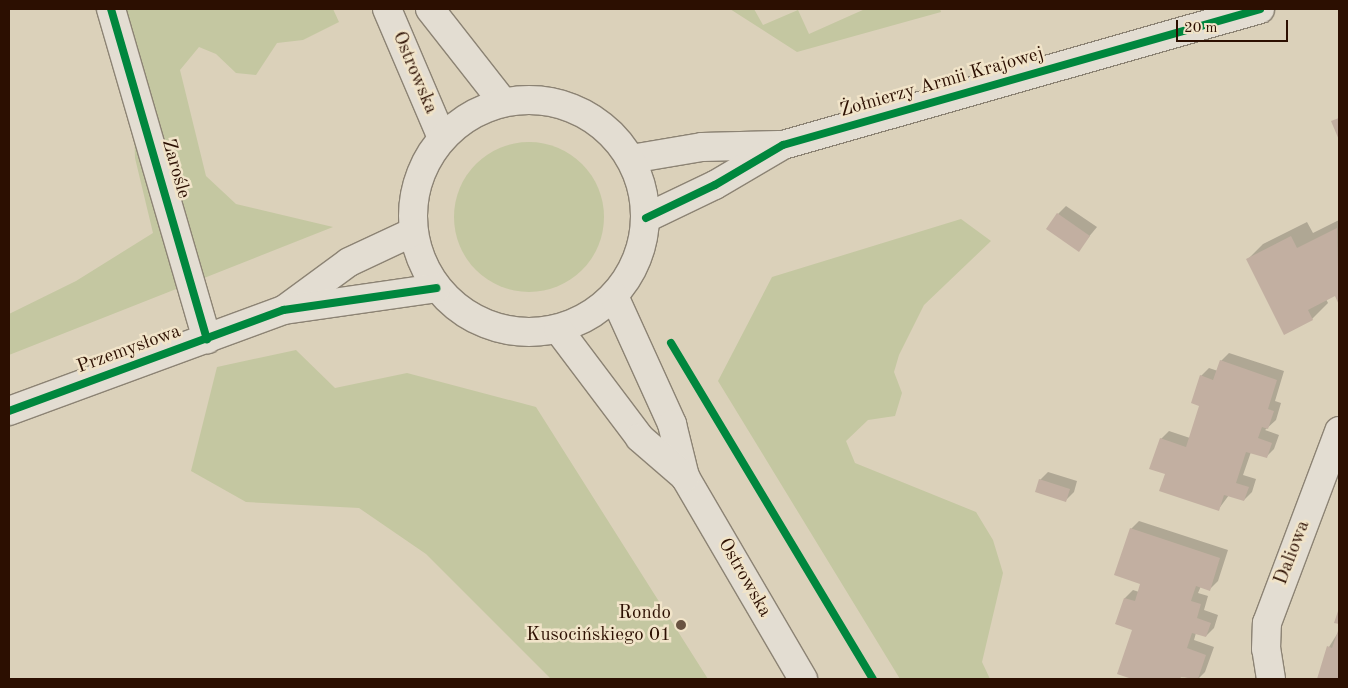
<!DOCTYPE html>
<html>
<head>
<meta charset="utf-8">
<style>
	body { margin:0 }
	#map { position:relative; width:1348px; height:688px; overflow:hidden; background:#dbd1ba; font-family:"Old Standard TT",serif }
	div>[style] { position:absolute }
	.green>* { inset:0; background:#c4c7a1 }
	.round { border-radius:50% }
	.shadow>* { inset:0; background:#0003 }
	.building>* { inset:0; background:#c2afa1 }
	.roads { filter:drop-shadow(1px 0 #8c8374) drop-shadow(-1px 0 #8c8374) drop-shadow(0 1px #8c8374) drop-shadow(0 -1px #8c8374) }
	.street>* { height:28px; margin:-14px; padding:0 14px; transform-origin:14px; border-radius:14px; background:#e3ddd2 }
	.secondary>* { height:28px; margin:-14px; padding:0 14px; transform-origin:14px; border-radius:14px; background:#e3ddd2 }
	.secondary>.ring { margin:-14px; padding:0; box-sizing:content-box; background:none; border:28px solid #e3ddd2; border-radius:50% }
	.cycleway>* { height:8px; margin:-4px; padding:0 4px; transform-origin:4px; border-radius:4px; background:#00873e }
	.dots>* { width:14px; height:14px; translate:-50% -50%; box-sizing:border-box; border:2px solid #f1e4c9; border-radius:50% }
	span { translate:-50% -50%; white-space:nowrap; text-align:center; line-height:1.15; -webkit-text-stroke:5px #f1e4c9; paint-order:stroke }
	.street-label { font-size:19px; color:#2c0f01 }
	.poi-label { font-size:19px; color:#2c0f01 }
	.right { translate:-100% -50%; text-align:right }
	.frame { position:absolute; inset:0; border:10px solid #2c0f01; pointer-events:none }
	.scale { position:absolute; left:1176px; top:20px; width:112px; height:22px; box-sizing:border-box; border:2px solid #2c0f01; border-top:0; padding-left:6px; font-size:15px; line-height:18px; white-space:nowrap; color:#2c0f01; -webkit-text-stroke:4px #f1e4c9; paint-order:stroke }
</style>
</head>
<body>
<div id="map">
	<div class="green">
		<div style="clip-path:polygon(107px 9px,333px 9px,339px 22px,303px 40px,277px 43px,256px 75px,236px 73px,216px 54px,199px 47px,180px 70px,206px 176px,236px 204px,333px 227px,9px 355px,9px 314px,76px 281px,153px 233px,135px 158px,132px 70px)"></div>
		<div style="clip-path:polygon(730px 9px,754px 9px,763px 25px,798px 10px,809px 34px,865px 9px,940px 9px,941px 12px,797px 52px)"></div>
		<div class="round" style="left:454px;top:142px;width:150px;height:150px"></div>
		<div style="clip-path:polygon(961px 219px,991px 241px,924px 305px,899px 355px,894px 372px,902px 393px,895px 416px,868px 420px,846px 441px,855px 463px,976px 512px,993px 540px,1003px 573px,982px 662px,990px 679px,900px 679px,718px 381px,772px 277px)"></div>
		<div style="clip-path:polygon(296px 350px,335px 388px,407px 373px,536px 407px,708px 679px,551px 679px,426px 554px,359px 508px,246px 502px,191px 471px,217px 367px)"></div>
	</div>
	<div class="shadow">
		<div style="clip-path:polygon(1066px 206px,1097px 227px,1078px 250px,1058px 214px)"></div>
		<div style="clip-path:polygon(1339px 220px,1339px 302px,1335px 295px,1326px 299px,1328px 303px,1312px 319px,1247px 260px,1263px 244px,1307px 222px,1313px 233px)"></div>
		<div style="clip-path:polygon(1229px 353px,1284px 371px,1275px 401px,1281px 403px,1276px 420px,1265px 430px,1279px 435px,1274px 449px,1266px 457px,1251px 452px,1243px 475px,1256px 479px,1252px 492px,1244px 500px,1229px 495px,1218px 510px,1166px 473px,1161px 439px,1169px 431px,1190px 438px,1200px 405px,1201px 376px,1209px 368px,1218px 371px,1221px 361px)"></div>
		<div style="clip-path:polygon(1048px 472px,1077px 481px,1074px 492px,1066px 500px,1040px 480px)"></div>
		<div style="clip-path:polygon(1139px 521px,1228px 550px,1218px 581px,1210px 589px,1201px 586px,1198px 593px,1208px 596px,1204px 610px,1218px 615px,1214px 628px,1206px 636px,1196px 633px,1194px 640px,1214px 647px,1205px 672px,1198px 679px,1185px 677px,1136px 679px,1119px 674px,1134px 629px,1117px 624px,1125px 598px,1133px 590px,1139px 592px,1142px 584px,1131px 529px)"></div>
		<div style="clip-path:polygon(1339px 631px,1339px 679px,1318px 678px,1329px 647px)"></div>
	</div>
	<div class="building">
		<div style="clip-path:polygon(1339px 118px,1339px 140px,1331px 121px)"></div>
		<div style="clip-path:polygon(1057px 213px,1090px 236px,1079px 252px,1046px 229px)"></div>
		<div style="clip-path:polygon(1337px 228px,1339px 305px,1335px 296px,1308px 310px,1313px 320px,1284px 335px,1246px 259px,1291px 236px,1297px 248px)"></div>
		<div style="clip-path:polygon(1220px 360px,1277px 380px,1268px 409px,1274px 411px,1268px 429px,1262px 427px,1258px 438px,1272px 443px,1267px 458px,1246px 452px,1236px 483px,1249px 487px,1244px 501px,1224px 495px,1219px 511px,1159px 491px,1165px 474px,1149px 469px,1160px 438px,1186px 447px,1199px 406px,1191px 403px,1200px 375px,1213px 380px)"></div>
		<div style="clip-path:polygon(1039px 479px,1070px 489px,1066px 502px,1035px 492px)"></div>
		<div style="clip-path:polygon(1130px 528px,1220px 558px,1210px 591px,1196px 586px,1191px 601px,1201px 604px,1197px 618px,1211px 623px,1206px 637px,1192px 633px,1187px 648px,1206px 655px,1198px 679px,1181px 677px,1180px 679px,1132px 679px,1117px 674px,1132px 630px,1115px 624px,1124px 598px,1135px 601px,1140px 584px,1114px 575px)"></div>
		<div style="clip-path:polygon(1339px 608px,1339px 624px,1334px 623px)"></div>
		<div style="clip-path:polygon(1339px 628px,1339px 679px,1317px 679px,1327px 646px,1332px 648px)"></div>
	</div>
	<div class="roads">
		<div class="street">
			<div style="left:111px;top:9px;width:344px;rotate:73.8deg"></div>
			<div style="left:631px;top:159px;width:72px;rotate:-9.6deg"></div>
			<div style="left:702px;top:147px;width:77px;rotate:-1.5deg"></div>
			<div style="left:646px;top:218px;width:76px;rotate:-25.6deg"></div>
			<div style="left:715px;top:185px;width:79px;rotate:-30.5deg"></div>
			<div style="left:783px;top:145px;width:496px;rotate:-15.9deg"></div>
			<div style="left:1271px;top:679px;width:30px;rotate:-99deg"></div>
			<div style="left:1266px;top:649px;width:26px;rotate:-88deg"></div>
			<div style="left:1267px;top:623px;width:205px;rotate:-69.4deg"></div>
		</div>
		<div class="secondary">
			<div style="left:387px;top:9px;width:140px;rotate:66.9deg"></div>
			<div style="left:430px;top:9px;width:118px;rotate:51.9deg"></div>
			<div class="ring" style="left:413px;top:100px;width:204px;height:204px"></div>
			<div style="left:614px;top:296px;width:141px;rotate:65.6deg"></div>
			<div style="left:672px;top:424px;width:55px;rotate:76.2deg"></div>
			<div style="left:685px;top:477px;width:234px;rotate:59.7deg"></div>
			<div style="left:285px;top:309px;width:79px;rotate:-36.3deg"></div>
			<div style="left:349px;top:262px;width:71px;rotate:-25.1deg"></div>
			<div style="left:558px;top:329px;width:136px;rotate:53deg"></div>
			<div style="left:640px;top:438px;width:60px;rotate:40.9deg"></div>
			<div style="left:9px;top:411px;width:293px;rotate:-20.2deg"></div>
			<div style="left:284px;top:310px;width:154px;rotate:-8.2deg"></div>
		</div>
	</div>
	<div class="cycleway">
		<div style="left:111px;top:9px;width:344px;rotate:73.8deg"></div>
		<div style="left:646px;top:218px;width:76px;rotate:-25.6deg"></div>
		<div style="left:715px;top:185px;width:79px;rotate:-30.5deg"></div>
		<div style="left:783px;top:145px;width:496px;rotate:-15.9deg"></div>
		<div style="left:671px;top:343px;width:392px;rotate:59deg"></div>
		<div style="left:9px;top:411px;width:293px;rotate:-20.2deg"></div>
		<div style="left:284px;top:310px;width:154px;rotate:-8.2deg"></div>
	</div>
	<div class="dots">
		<div style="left:681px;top:625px;background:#695342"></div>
	</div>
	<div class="street-label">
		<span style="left:414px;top:73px;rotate:67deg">Ostrowska</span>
		<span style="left:942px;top:83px;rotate:-16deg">Żołnierzy Armii Krajowej</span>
		<span style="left:175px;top:169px;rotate:74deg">Zarośle</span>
		<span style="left:129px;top:350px;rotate:-20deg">Przemysłowa</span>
		<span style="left:1293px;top:553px;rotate:-69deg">Daliowa</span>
		<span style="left:744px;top:578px;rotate:60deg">Ostrowska</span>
	</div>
	<div class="poi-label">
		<span class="right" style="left:671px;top:625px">Rondo<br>Kusocińskiego 01</span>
	</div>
	<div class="frame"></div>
	<div class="scale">20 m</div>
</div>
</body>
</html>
